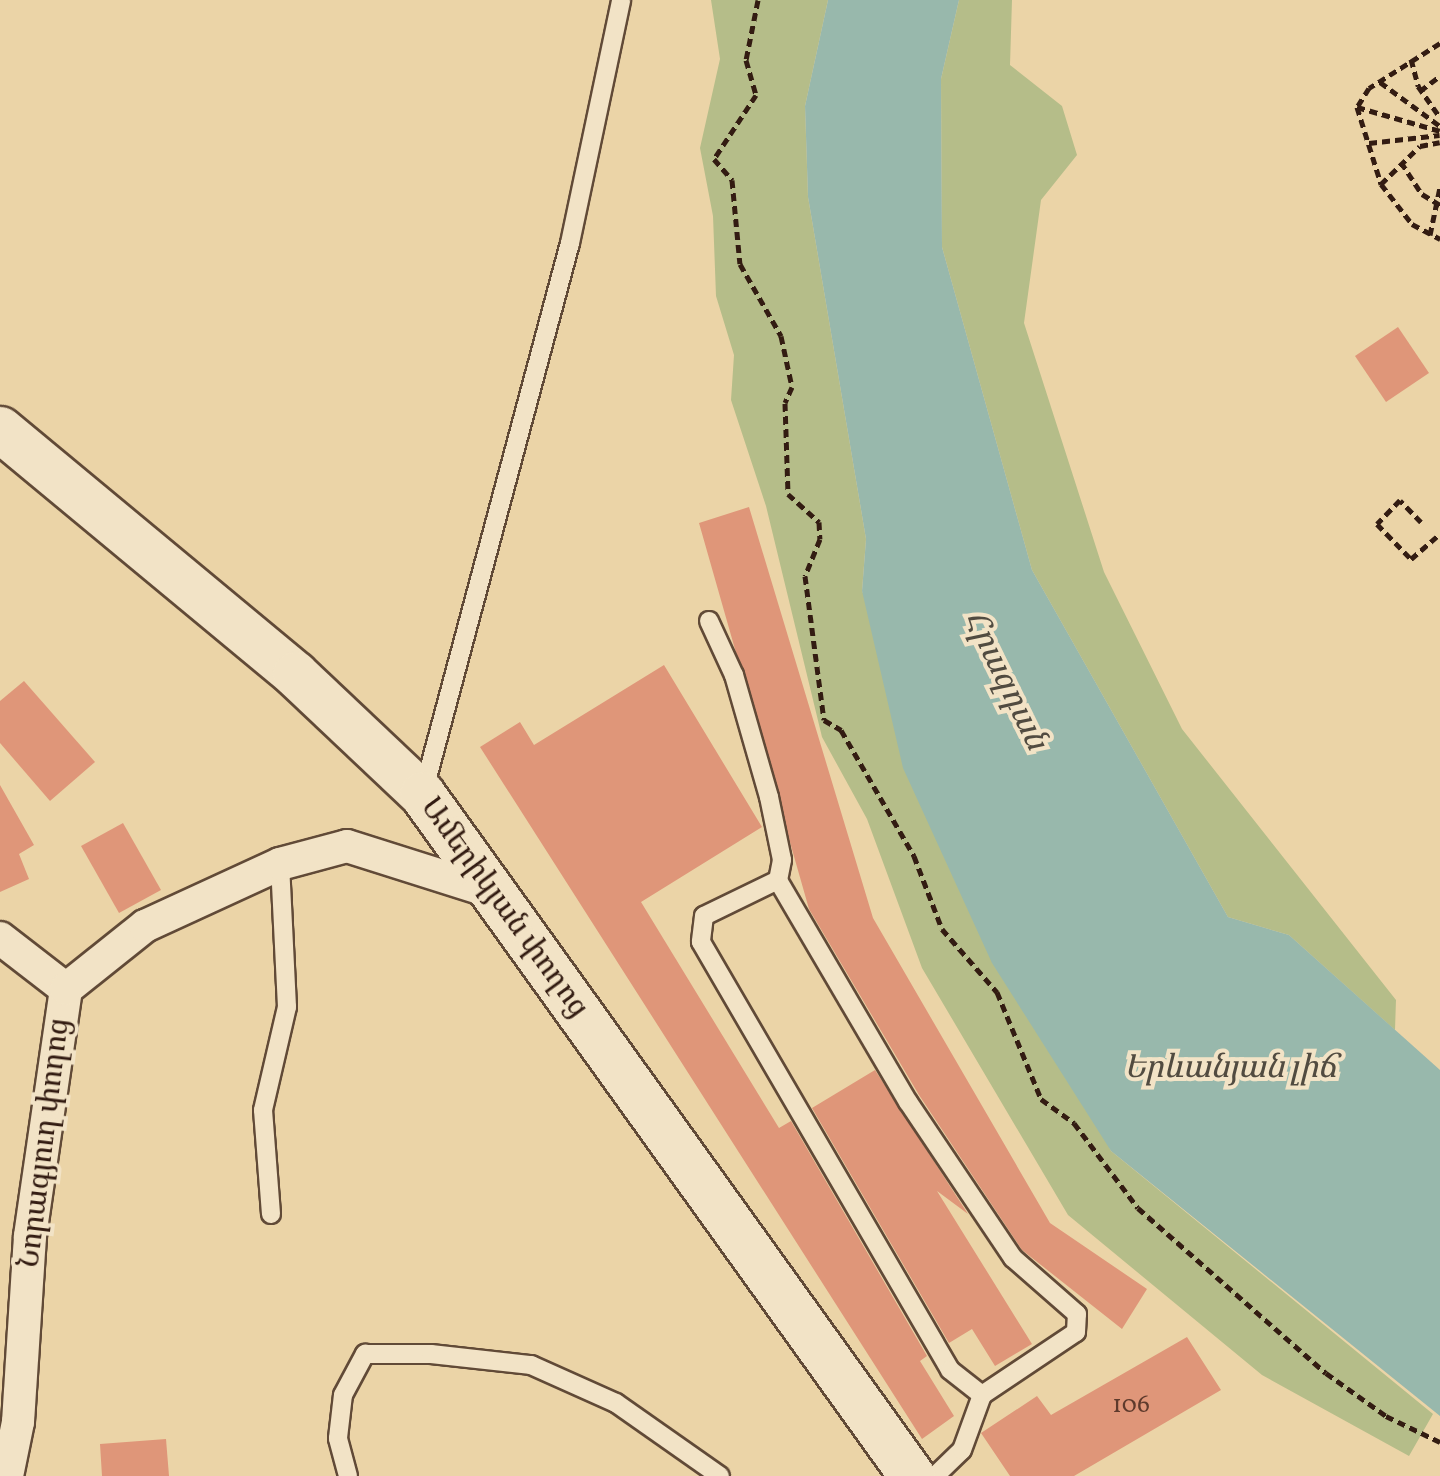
<!DOCTYPE html>
<html>
<head>
<meta charset="utf-8">
<style>
	body { margin:0 }
	#map { position:relative; width:1440px; height:1476px; overflow:hidden; background:#ebd4a7; font-family:Vollkorn,"Noto Serif Armenian",serif }
	div>[style] { position:absolute }
	.green>* { inset:0; background:#b5bd89 }
	.water>* { inset:0; background:#98b8ac }
	.building>* { inset:0; background:#df9679 }
	.path>* { height:5px; margin-top:-2.5px; transform-origin:0; background:repeating-linear-gradient(90deg,#331c12 0 8px,transparent 0 13px) }
	.roads { filter:drop-shadow(2px 0 #614a37) drop-shadow(-2px 0 #614a37) drop-shadow(0 2px #614a37) drop-shadow(0 -2px #614a37) }
	.lane>* { height:18px; margin:-9px; padding:0 9px; transform-origin:9px; border-radius:9px; background:#f2e3c6 }
	.street>* { height:32px; margin:-16px; padding:0 16px; transform-origin:16px; border-radius:16px; background:#f2e3c6 }
	.secondary>* { height:45px; margin:-22.5px; padding:0 22.5px; transform-origin:22.5px; border-radius:22.5px; background:#f2e3c6 }
	span { translate:-50% -50%; white-space:nowrap; text-align:center; line-height:1.15; -webkit-text-stroke:8px #f2e3c6; paint-order:stroke }
	.number-label { font-size:25px; color:#5e3a2c }
	.number-label span { -webkit-text-stroke-width:0 }
	.street-label { font-size:30px; color:#331c12 }
	.water-label { font-size:32px; color:#514b40; font-style:italic }
</style>
</head>
<body>
<div id="map">
	<div class="green">
		<div style="clip-path:polygon(711px 0,828px 0,805px 106px,808px 197px,866px 539px,862px 591px,1111px 1151px,1433px 1414px,1409px 1456px,1262px 1375px,1068px 1215px,922px 968px,867px 819px,822px 737px,766px 506px,731px 400px,734px 355px,716px 296px,713px 216px,700px 148px,720px 59px)"></div>
		<div style="clip-path:polygon(959px 0,1012px 0,1010px 65px,1062px 106px,1077px 155px,1041px 200px,1024px 323px,1104px 572px,1182px 729px,1396px 1000px,1395px 1030px,1289px 935px,1228px 917px,1032px 570px,942px 247px,941px 79px)"></div>
	</div>
	<div class="water">
		<div style="clip-path:polygon(828px 0,959px 0,941px 79px,942px 247px,1032px 570px,1228px 917px,1289px 935px,1440px 1070px,1440px 1416px,1111px 1151px,992px 963px,903px 768px,862px 591px,866px 539px,808px 197px,805px 106px)"></div>
	</div>
	<div class="building">
		<div style="clip-path:polygon(1398px 327px,1429px 373px,1386px 402px,1355px 356px)"></div>
		<div style="clip-path:polygon(749px 507px,873px 918px,1050px 1223px,1147px 1289px,1122px 1329px,1022px 1250px,919px 1095px,809px 909px,699px 523px)"></div>
		<div style="clip-path:polygon(664px 665px,762px 827px,641px 902px,779px 1128px,791px 1121px,927px 1356px,920px 1361px,954px 1416px,922px 1439px,480px 747px,520px 722px,534px 745px)"></div>
		<div style="clip-path:polygon(24px 681px,95px 762px,50px 801px,0 743px,0 701px)"></div>
		<div style="clip-path:polygon(0 785px,34px 845px,19px 854px,29px 879px,0 892px)"></div>
		<div style="clip-path:polygon(123px 823px,161px 890px,119px 913px,81px 846px)"></div>
		<div style="clip-path:polygon(875px 1070px,968px 1214px,937px 1191px,1032px 1344px,995px 1366px,972px 1329px,949px 1343px,812px 1108px)"></div>
		<div style="clip-path:polygon(1187px 1337px,1221px 1390px,1074px 1476px,1010px 1476px,981px 1433px,1037px 1396px,1051px 1415px)"></div>
		<div style="clip-path:polygon(166px 1439px,169px 1476px,102px 1476px,100px 1444px)"></div>
	</div>
	<div class="path">
		<div style="left:758px;top:0;width:61px;rotate:101.3deg"></div>
		<div style="left:746px;top:60px;width:36px;rotate:74deg"></div>
		<div style="left:756px;top:95px;width:77px;rotate:123.3deg"></div>
		<div style="left:714px;top:159px;width:28px;rotate:49deg"></div>
		<div style="left:732px;top:180px;width:84px;rotate:84.6deg"></div>
		<div style="left:740px;top:264px;width:83px;rotate:60.3deg"></div>
		<div style="left:781px;top:336px;width:52px;rotate:77.8deg"></div>
		<div style="left:792px;top:387px;width:17px;rotate:114deg"></div>
		<div style="left:785px;top:403px;width:91px;rotate:88.1deg"></div>
		<div style="left:788px;top:494px;width:42px;rotate:42.1deg"></div>
		<div style="left:819px;top:522px;width:17px;rotate:87deg"></div>
		<div style="left:820px;top:539px;width:40px;rotate:112deg"></div>
		<div style="left:805px;top:576px;width:145px;rotate:82.5deg"></div>
		<div style="left:824px;top:720px;width:20px;rotate:30deg"></div>
		<div style="left:841px;top:730px;width:146px;rotate:59.9deg"></div>
		<div style="left:914px;top:856px;width:78px;rotate:69deg"></div>
		<div style="left:942px;top:929px;width:84px;rotate:48.9deg"></div>
		<div style="left:997px;top:992px;width:116px;rotate:67.6deg"></div>
		<div style="left:1041px;top:1099px;width:41px;rotate:36deg"></div>
		<div style="left:1074px;top:1123px;width:106px;rotate:53deg"></div>
		<div style="left:1138px;top:1208px;width:250px;rotate:41.3deg"></div>
		<div style="left:1326px;top:1373px;width:74px;rotate:35.6deg"></div>
		<div style="left:1386px;top:1416px;width:60px;rotate:25.7deg"></div>
		<div style="left:1440px;top:43px;width:84px;rotate:147.6deg"></div>
		<div style="left:1369px;top:88px;width:22px;rotate:122deg"></div>
		<div style="left:1357px;top:107px;width:81px;rotate:72.7deg"></div>
		<div style="left:1381px;top:184px;width:51px;rotate:52.2deg"></div>
		<div style="left:1412px;top:224px;width:32px;rotate:28deg"></div>
		<div style="left:1411px;top:59px;width:28px;rotate:75deg"></div>
		<div style="left:1418px;top:86px;width:38px;rotate:55deg"></div>
		<div style="left:1380px;top:82px;width:74px;rotate:36.3deg"></div>
		<div style="left:1420px;top:91px;width:25px;rotate:-37deg"></div>
		<div style="left:1357px;top:107px;width:86px;rotate:16.1deg"></div>
		<div style="left:1369px;top:143px;width:71px;rotate:-6.4deg"></div>
		<div style="left:1401px;top:162px;width:38px;rotate:57deg"></div>
		<div style="left:1422px;top:194px;width:21px;rotate:31deg"></div>
		<div style="left:1381px;top:184px;width:54px;rotate:-44.3deg"></div>
		<div style="left:1420px;top:146px;width:20px;rotate:-11deg"></div>
		<div style="left:1430px;top:235px;width:49px;rotate:-78.2deg"></div>
		<div style="left:1421px;top:522px;width:30px;rotate:-134deg"></div>
		<div style="left:1400px;top:500px;width:33px;rotate:134deg"></div>
		<div style="left:1377px;top:524px;width:49px;rotate:45.8deg"></div>
		<div style="left:1411px;top:559px;width:38px;rotate:-41deg"></div>
	</div>
	<div class="roads">
		<div class="lane">
			<div style="left:709px;top:621px;width:60px;rotate:65.2deg"></div>
			<div style="left:734px;top:675px;width:127px;rotate:74deg"></div>
			<div style="left:769px;top:797px;width:64px;rotate:78.3deg"></div>
			<div style="left:782px;top:860px;width:20px;rotate:101deg"></div>
			<div style="left:424px;top:789px;width:565px;rotate:-75.03deg"></div>
			<div style="left:570px;top:243px;width:248px;rotate:-78.1deg"></div>
			<div style="left:271px;top:1214px;width:104px;rotate:-94.4deg"></div>
			<div style="left:263px;top:1110px;width:106px;rotate:-76.9deg"></div>
			<div style="left:287px;top:1007px;width:143px;rotate:-92.8deg"></div>
			<div style="left:348px;top:1476px;width:39px;rotate:-105deg"></div>
			<div style="left:338px;top:1438px;width:43px;rotate:-83.4deg"></div>
			<div style="left:343px;top:1395px;width:47px;rotate:-61.8deg"></div>
			<div style="left:365px;top:1354px;width:66px"></div>
			<div style="left:431px;top:1354px;width:101px;rotate:6.3deg"></div>
			<div style="left:531px;top:1365px;width:93px;rotate:24.1deg"></div>
			<div style="left:616px;top:1403px;width:127px;rotate:35.1deg"></div>
			<div style="left:935px;top:1476px;width:37px;rotate:-44deg"></div>
			<div style="left:962px;top:1450px;width:59px;rotate:-70deg"></div>
			<div style="left:982px;top:1395px;width:113px;rotate:-33.8deg"></div>
			<div style="left:1076px;top:1332px;width:18px;rotate:-87deg"></div>
			<div style="left:1077px;top:1314px;width:85px;rotate:-138.8deg"></div>
			<div style="left:1013px;top:1258px;width:188px;rotate:-123.9deg"></div>
			<div style="left:908px;top:1102px;width:257px;rotate:-120.4deg"></div>
			<div style="left:778px;top:880px;width:82px;rotate:154.1deg"></div>
			<div style="left:704px;top:916px;width:26px;rotate:97deg"></div>
			<div style="left:701px;top:942px;width:495px;rotate:59.8deg"></div>
			<div style="left:950px;top:1370px;width:41px;rotate:38deg"></div>
		</div>
		<div class="street">
			<div style="left:0;top:938px;width:83px;rotate:37.7deg"></div>
			<div style="left:7px;top:1476px;width:55px;rotate:-78.5deg"></div>
			<div style="left:18px;top:1422px;width:186px;rotate:-86.3deg"></div>
			<div style="left:30px;top:1236px;width:250px;rotate:-81.7deg"></div>
			<div style="left:66px;top:989px;width:101px;rotate:-38.6deg"></div>
			<div style="left:145px;top:926px;width:149px;rotate:-24.7deg"></div>
			<div style="left:280px;top:864px;width:69px;rotate:-15deg"></div>
			<div style="left:347px;top:846px;width:155px;rotate:17.6deg"></div>
		</div>
		<div class="secondary">
			<div style="left:0;top:429px;width:383px;rotate:39.7deg"></div>
			<div style="left:295px;top:674px;width:175px;rotate:43.4deg"></div>
			<div style="left:422px;top:794px;width:840px;rotate:54.3deg"></div>
		</div>
	</div>
	<div class="number-label">
		<span style="left:1131px;top:1406px">106</span>
	</div>
	<div class="street-label">
		<span style="left:504px;top:908px;rotate:54deg">Ամերիկյան փողոց</span>
		<span style="left:45px;top:1143px;rotate:-83deg">Նորագյուղ փողոց</span>
	</div>
	<div class="water-label">
		<span style="left:1004px;top:681px;rotate:64deg">Հրազդան</span>
		<span style="left:1230px;top:1069px">Երևանյան լիճ</span>
	</div>
</div>
</body>
</html>
